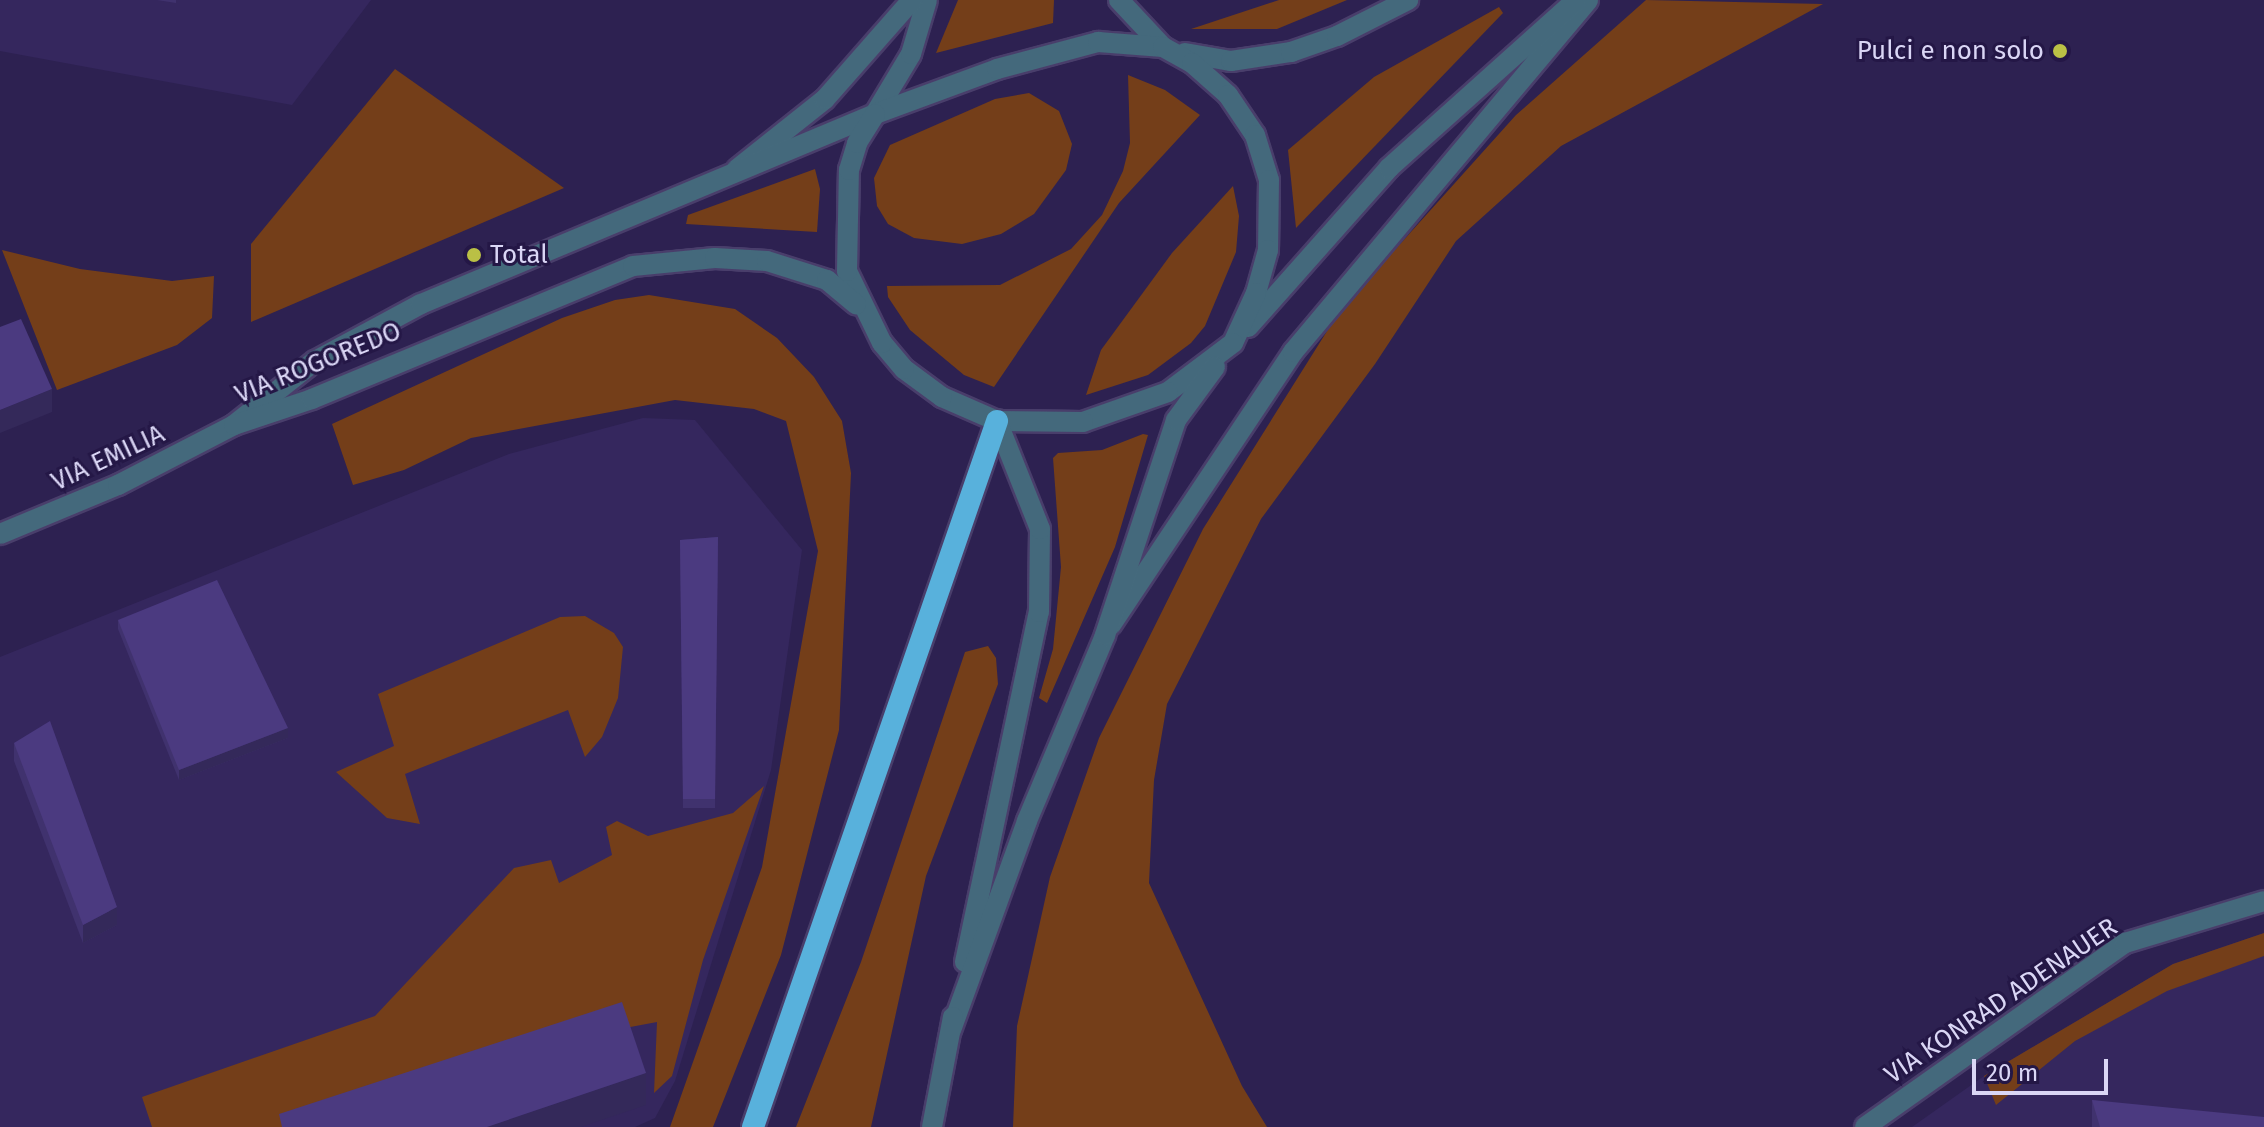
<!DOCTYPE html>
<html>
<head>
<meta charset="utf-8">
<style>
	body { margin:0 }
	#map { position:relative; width:2264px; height:1127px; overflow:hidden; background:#2d2151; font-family:"Fira Sans",sans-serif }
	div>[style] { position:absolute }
	.built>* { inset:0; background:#35275e }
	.green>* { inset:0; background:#743e19 }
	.roads { filter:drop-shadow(2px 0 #493e6b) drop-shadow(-2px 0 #493e6b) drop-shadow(0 2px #493e6b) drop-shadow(0 -2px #493e6b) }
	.minor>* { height:20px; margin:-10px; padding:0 10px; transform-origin:10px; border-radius:10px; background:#44697c }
	.tertiary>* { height:20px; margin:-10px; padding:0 10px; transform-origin:10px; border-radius:10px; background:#44697c }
	.trunk>* { height:22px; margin:-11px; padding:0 11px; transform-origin:11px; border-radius:11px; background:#58b1dc }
	.wall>* { inset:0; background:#40326e }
	.shaded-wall>* { inset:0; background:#34295a }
	.building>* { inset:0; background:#4b3a80 }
	.dots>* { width:22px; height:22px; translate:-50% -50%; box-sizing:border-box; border:4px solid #241746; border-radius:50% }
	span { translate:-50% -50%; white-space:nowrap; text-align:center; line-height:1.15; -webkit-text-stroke:6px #241746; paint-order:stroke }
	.poi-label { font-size:26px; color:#dad6f5 }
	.right { translate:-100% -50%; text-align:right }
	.left { translate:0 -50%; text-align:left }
	.street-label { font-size:26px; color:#dad6f5 }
	.scale { position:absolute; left:1972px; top:1059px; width:136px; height:36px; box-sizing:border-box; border:4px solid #dad6f5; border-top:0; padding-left:10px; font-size:24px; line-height:28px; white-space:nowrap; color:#dad6f5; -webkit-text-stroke:6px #241746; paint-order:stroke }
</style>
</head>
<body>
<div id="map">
	<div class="built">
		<div style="clip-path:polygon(0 0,371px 0,292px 105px,0 51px)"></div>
		<div style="clip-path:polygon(643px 418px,695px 420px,802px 550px,771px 770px,675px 1081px,655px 1118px,635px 1127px,0 1127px,0 657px,509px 454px)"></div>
		<div style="clip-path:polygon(2264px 933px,2264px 1127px,1912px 1127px,1984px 1076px,2173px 964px)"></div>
	</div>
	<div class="green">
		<div style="clip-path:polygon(958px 0,1054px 0,1053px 23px,936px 53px)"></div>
		<div style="clip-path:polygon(1279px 0,1347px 0,1277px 29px,1191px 29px)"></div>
		<div style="clip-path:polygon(1646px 0,1823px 4px,1561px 146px,1456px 241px,1375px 364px,1261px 519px,1167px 704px,1154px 780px,1149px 883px,1242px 1086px,1267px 1127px,1013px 1127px,1017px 1026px,1050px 877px,1099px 738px,1203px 529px,1339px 312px,1516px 115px)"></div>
		<div style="clip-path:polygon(1499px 7px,1503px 13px,1296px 228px,1288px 150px,1374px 77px)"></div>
		<div style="clip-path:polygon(395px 69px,564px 188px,251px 322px,251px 244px)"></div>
		<div style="clip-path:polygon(1128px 75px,1165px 90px,1200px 115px,1119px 203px,994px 387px,964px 375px,910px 330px,888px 297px,887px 286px,1000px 285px,1071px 249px,1102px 215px,1123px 171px,1130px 143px)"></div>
		<div style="clip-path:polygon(1029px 93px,1059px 111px,1072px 144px,1066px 170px,1034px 214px,1001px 234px,962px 244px,914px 238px,888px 224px,877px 206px,874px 178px,890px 145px,995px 99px)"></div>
		<div style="clip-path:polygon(815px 169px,820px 189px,817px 232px,686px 224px,688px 215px)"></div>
		<div style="clip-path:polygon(1233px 186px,1239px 216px,1236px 252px,1205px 326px,1191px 343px,1148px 375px,1086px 395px,1101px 350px,1172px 253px)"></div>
		<div style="clip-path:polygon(2px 250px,80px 269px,172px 281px,214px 276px,212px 318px,177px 345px,57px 390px)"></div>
		<div style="clip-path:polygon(649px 295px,735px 309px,777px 338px,814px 377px,842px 421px,851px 473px,839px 730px,781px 955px,713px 1127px,670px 1127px,762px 867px,818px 551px,786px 421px,754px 409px,675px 400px,471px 438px,404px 470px,353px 485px,332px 424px,562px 318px,615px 300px)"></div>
		<div style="clip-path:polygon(1143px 434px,1148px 435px,1115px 547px,1047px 703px,1039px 698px,1053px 649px,1061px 567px,1053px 458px,1058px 453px,1102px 450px)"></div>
		<div style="clip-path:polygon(585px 616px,614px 633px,623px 647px,618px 698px,602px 737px,585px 757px,568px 710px,405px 774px,420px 824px,387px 818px,336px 772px,394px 746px,378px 694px,560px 617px)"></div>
		<div style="clip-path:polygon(988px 646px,996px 658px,998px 684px,926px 876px,871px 1127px,796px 1127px,861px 962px,965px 652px)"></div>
		<div style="clip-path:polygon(764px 786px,703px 960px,672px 1076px,654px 1093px,657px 1022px,625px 1028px,339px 1127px,152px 1127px,142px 1097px,375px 1016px,514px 868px,551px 860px,559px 883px,612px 855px,606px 827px,617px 821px,648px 836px,733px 813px)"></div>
		<div style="clip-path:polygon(2264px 933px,2264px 956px,2167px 991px,2075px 1041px,1996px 1105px,1984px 1076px,2173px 964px)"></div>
	</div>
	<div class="roads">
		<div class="minor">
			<div style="left:1119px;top:0;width:64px;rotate:46.9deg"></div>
			<div style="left:875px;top:114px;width:70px;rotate:-59deg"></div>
			<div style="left:911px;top:54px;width:56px;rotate:-73.5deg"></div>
			<div style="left:737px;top:169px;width:112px;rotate:-38.5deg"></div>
			<div style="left:825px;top:99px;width:132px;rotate:-48.7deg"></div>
			<div style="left:1111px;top:625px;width:328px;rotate:-56.3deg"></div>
			<div style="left:1293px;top:352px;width:459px;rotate:-50deg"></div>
		</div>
		<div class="tertiary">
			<div style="left:1185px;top:53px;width:47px;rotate:9.9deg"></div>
			<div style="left:1231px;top:61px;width:61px;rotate:-8.5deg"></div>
			<div style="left:1291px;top:52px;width:49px;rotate:-19.2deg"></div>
			<div style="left:1337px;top:36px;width:80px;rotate:-26.9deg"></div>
			<div style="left:1248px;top:327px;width:213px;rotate:-48.4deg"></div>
			<div style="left:1389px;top:168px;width:251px;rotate:-41.9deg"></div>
			<div style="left:234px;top:425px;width:103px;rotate:-38.3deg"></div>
			<div style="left:315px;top:361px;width:120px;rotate:-28.3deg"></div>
			<div style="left:421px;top:304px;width:492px;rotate:-22.7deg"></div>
			<div style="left:875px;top:114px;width:130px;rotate:-20.2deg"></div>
			<div style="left:997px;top:69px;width:105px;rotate:-15deg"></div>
			<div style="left:1098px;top:42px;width:65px;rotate:4.4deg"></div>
			<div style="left:1163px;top:47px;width:33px;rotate:29deg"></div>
			<div style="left:1192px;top:63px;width:48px;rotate:41.6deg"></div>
			<div style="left:1228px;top:95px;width:48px;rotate:56deg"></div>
			<div style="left:1255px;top:135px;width:47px;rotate:72.7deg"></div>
			<div style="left:1269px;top:180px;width:70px;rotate:90.8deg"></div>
			<div style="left:1268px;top:250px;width:45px;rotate:105.6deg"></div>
			<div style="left:1256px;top:293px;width:55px;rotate:114.7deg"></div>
			<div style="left:1233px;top:343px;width:81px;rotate:143deg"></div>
			<div style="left:1168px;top:392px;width:90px;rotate:160.6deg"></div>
			<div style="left:1083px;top:422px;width:86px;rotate:-179.3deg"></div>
			<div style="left:997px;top:421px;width:60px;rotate:-156.4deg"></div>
			<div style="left:942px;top:397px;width:47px;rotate:-143.6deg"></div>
			<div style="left:904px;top:369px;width:34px;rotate:-130deg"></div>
			<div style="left:882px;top:343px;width:80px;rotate:-115.9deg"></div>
			<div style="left:847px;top:271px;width:101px;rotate:-88.9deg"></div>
			<div style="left:849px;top:170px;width:28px;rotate:-73deg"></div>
			<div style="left:857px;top:143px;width:34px;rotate:-58deg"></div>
			<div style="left:0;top:534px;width:128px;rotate:-22.6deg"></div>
			<div style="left:118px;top:485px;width:131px;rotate:-27.3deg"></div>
			<div style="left:234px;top:425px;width:82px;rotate:-18.4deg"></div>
			<div style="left:312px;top:399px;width:347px;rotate:-22.5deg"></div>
			<div style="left:633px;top:266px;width:82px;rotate:-5.6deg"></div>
			<div style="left:715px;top:258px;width:52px;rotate:3.3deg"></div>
			<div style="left:767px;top:261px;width:63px;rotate:17.6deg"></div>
			<div style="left:827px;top:280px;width:38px;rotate:40deg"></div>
			<div style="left:965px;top:962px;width:358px;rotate:-78.1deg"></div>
			<div style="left:1039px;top:612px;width:83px;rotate:-89.3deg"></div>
			<div style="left:1040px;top:529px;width:116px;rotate:-111.7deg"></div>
			<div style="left:951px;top:1030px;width:222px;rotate:-70deg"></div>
			<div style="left:1027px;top:821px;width:202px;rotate:-67.2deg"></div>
			<div style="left:1105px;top:635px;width:226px;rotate:-71.7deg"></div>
			<div style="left:1176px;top:420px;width:66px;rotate:-53.7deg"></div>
			<div style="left:932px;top:1127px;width:112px;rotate:-79.2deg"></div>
			<div style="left:1865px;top:1127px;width:319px;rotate:-35.3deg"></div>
			<div style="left:2125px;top:943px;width:145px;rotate:-16.8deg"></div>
		</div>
		<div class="trunk">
			<div style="left:753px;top:1127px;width:747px;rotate:-70.93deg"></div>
		</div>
	</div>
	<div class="wall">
		<div style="clip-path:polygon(157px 0,176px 0,176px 3px)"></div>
		<div style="clip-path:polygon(718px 537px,715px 808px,683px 808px,680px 540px)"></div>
		<div style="clip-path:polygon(118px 620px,288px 738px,179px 780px,118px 629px)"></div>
		<div style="clip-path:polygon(14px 743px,117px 925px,83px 943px,14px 761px)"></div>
		<div style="clip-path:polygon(2092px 1100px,2264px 1127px,2092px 1127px)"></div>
	</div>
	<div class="shaded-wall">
		<div style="clip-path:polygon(52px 389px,52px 412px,0 433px,0 410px)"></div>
		<div style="clip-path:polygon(288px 728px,288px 738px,179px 780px,179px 770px)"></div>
		<div style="clip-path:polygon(117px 907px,117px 925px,83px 943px,83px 925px)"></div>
		<div style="clip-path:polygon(646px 1073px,646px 1105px,581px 1127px,487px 1127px)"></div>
	</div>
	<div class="building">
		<div style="clip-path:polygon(21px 319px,52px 389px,0 410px,0 327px)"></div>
		<div style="clip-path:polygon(718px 537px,715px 799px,683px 799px,680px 540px)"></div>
		<div style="clip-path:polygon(217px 580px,288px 728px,179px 770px,118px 620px)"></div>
		<div style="clip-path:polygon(50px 721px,117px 907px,83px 925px,14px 743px)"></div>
		<div style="clip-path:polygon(622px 1002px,646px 1073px,487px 1127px,282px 1127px,279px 1114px)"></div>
		<div style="clip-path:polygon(2092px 1100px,2264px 1117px,2264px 1127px,2100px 1127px)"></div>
	</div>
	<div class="dots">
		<div style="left:2060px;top:51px;background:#bac045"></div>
		<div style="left:474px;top:255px;background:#bac045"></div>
	</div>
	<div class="poi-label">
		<span class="right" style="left:2044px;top:51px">Pulci e non solo</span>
		<span class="left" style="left:490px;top:255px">Total</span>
	</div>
	<div class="street-label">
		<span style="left:318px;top:363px;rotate:-22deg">VIA ROGOREDO</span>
		<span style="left:108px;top:458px;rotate:-25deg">VIA EMILIA</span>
		<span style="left:2001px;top:1001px;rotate:-34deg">VIA KONRAD ADENAUER</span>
	</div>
	<div class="scale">20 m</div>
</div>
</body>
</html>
